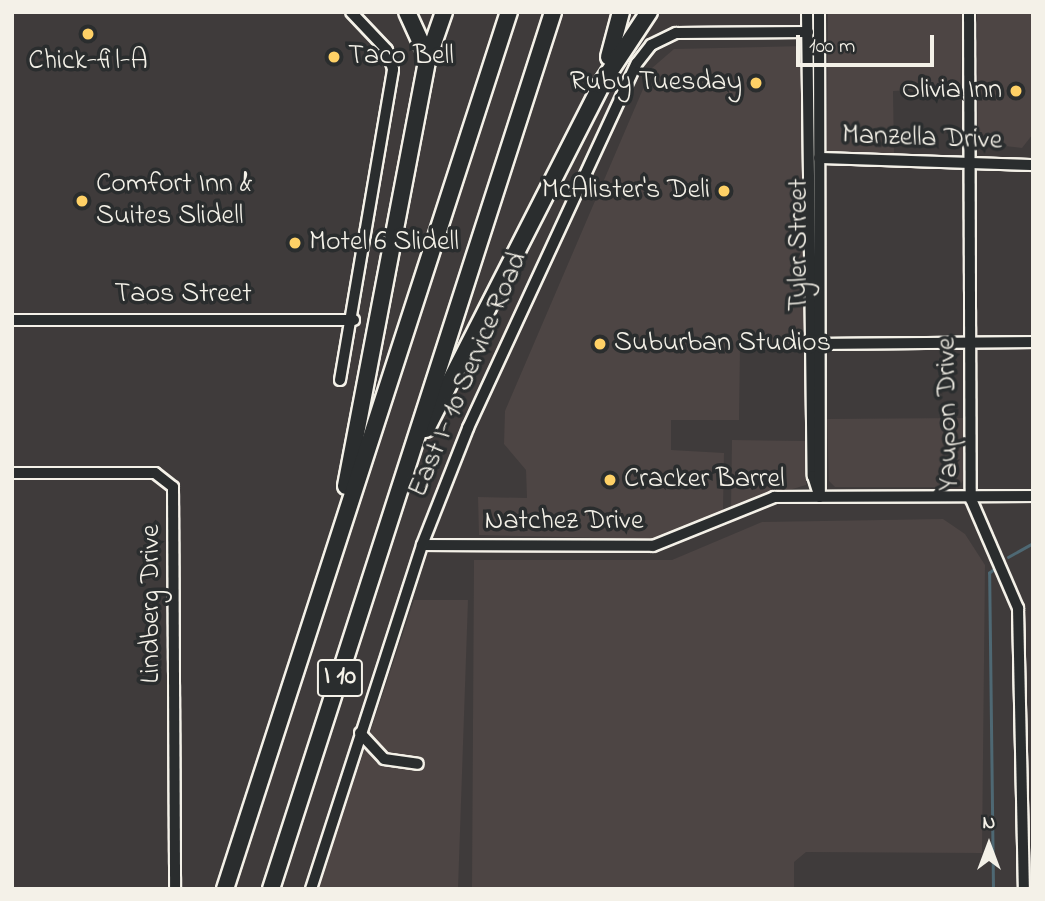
<!DOCTYPE html>
<html>
<head>
<meta charset="utf-8">
<style>
	body { margin:0 }
	#map { position:relative; width:1045px; height:901px; overflow:hidden; background:#3f3b3b; font-family:"Indie Flower",sans-serif }
	div>[style] { position:absolute }
	.built>* { inset:0; background:#4d4544 }
	.stream>* { height:2.5px; margin:-1.25px; padding:0 1.25px; transform-origin:1.25px; border-radius:1.25px; background:#4e6873 }
	.roads { filter:drop-shadow(2px 0 #f4f1e8) drop-shadow(-2px 0 #f4f1e8) drop-shadow(0 2px #f4f1e8) drop-shadow(0 -2px #f4f1e8) }
	.minor>* { height:10px; margin:-5px; padding:0 5px; transform-origin:5px; border-radius:5px; background:#2a2d2e }
	.highway>* { height:16px; margin:-8px; padding:0 8px; transform-origin:8px; border-radius:8px; background:#2a2d2e }
	.dots>* { width:19px; height:19px; translate:-50% -50%; box-sizing:border-box; border:4px solid #2a2d2e; border-radius:50% }
	span { translate:-50% -50%; white-space:nowrap; text-align:center; line-height:1.15; -webkit-text-stroke:7px #2a2d2e; paint-order:stroke }
	.shield-label span { padding:2px 5px; background:#2a2d2e; border:2px solid; border-radius:5px; -webkit-text-stroke-width:0 }
	.shield-label { font-size:26px; color:#f4f1e8; font-weight:700 }
	.poi-label { font-size:28px; color:#f4f1e8 }
	.left { translate:0 -50%; text-align:left }
	.right { translate:-100% -50%; text-align:right }
	.street-label { font-size:28px; color:#f4f1e8 }
	.frame { position:absolute; inset:0; border:14px solid #f4f1e8; pointer-events:none }
	.north { position:absolute; left:954px; top:810px; width:70px; height:70px; -webkit-text-stroke:5px #2a2d2e; paint-order:stroke; rotate:0deg; font-size:19px; font-weight:700; line-height:28px; text-align:center; color:#f4f1e8 }
	.north::after { content:''; display:block; margin:auto; width:24px; height:32px; background:#f4f1e8; clip-path:polygon(50% 0,100% 100%,50% 72%,0 100%) }
	.scale { position:absolute; left:796px; top:35px; width:138px; height:32px; box-sizing:border-box; border:4px solid #f4f1e8; border-top:0; padding-left:9px; font-size:21px; line-height:24px; white-space:nowrap; color:#f4f1e8; -webkit-text-stroke:5px #2a2d2e; paint-order:stroke }
</style>
</head>
<body>
<div id="map">
	<div class="built">
		<div style="clip-path:polygon(828px 12px,963px 12px,960px 88px,893px 91px,894px 155px,827px 155px)"></div>
		<div style="clip-path:polygon(977px 12px,1033px 12px,1033px 134px,1022px 148px,988px 144px,978px 136px)"></div>
		<div style="clip-path:polygon(804px 46px,804px 348px,740px 347px,739px 420px,671px 420px,671px 450px,724px 453px,723px 511px,659px 539px,479px 535px,478px 497px,527px 498px,526px 470px,504px 444px,505px 411px,652px 68px,674px 49px)"></div>
		<div style="clip-path:polygon(965px 418px,965px 477px,959px 487px,835px 487px,829px 481px,827px 419px)"></div>
		<div style="clip-path:polygon(732px 440px,807px 441px,806px 485px,731px 507px)"></div>
		<div style="clip-path:polygon(943px 519px,965px 534px,985px 565px,982px 853px,806px 852px,794px 862px,794px 889px,472px 889px,474px 560px,672px 560px,762px 522px)"></div>
		<div style="clip-path:polygon(414px 600px,468px 600px,458px 889px,318px 889px)"></div>
	</div>
	<div class="stream">
		<div style="left:1008px;top:557px;width:29px;rotate:-29deg"></div>
		<div style="left:993px;top:889px;width:316px;rotate:-90.7deg"></div>
		<div style="left:989px;top:573px;width:8px;rotate:-40deg"></div>
	</div>
	<div class="roads">
		<div class="minor">
			<div style="left:807px;top:12px;width:464px;rotate:89.3deg"></div>
			<div style="left:813px;top:476px;width:22px;rotate:72deg"></div>
			<div style="left:819px;top:12px;width:482px;rotate:89.9deg"></div>
			<div style="left:969px;top:12px;width:487px;rotate:89.8deg"></div>
			<div style="left:971px;top:499px;width:119px;rotate:66.7deg"></div>
			<div style="left:1018px;top:608px;width:281px;rotate:88.8deg"></div>
			<div style="left:819px;top:158px;width:214px;rotate:1.9deg"></div>
			<div style="left:12px;top:320px;width:342px"></div>
			<div style="left:819px;top:344px;width:214px;rotate:-0.5deg"></div>
			<div style="left:340px;top:380px;width:315px;rotate:-80.3deg"></div>
			<div style="left:393px;top:69px;width:20px;rotate:-108deg"></div>
			<div style="left:387px;top:50px;width:52px;rotate:-133.5deg"></div>
			<div style="left:12px;top:473px;width:143px"></div>
			<div style="left:155px;top:473px;width:23px;rotate:38deg"></div>
			<div style="left:173px;top:487px;width:402px;rotate:89.7deg"></div>
			<div style="left:422px;top:545px;width:231px;rotate:0.2deg"></div>
			<div style="left:653px;top:546px;width:131px;rotate:-22deg"></div>
			<div style="left:774px;top:497px;width:259px;rotate:-0.2deg"></div>
			<div style="left:360px;top:733px;width:35px;rotate:47deg"></div>
			<div style="left:384px;top:759px;width:34px;rotate:8deg"></div>
			<div style="left:311px;top:889px;width:361px;rotate:-72.1deg"></div>
			<div style="left:422px;top:545px;width:126px;rotate:-68.5deg"></div>
			<div style="left:468px;top:428px;width:402px;rotate:-65.2deg"></div>
			<div style="left:637px;top:63px;width:23px;rotate:-52deg"></div>
			<div style="left:651px;top:45px;width:28px;rotate:-26deg"></div>
			<div style="left:676px;top:33px;width:132px;rotate:-0.4deg"></div>
		</div>
		<div class="highway">
			<div style="left:407px;top:12px;width:51px;rotate:65.5deg"></div>
			<div style="left:609px;top:57px;width:47px;rotate:-75.1deg"></div>
			<div style="left:426px;top:429px;width:388px;rotate:-63deg"></div>
			<div style="left:602px;top:83px;width:85px;rotate:-56.5deg"></div>
			<div style="left:346px;top:486px;width:436px;rotate:-79.2deg"></div>
			<div style="left:428px;top:58px;width:49px;rotate:-70.8deg"></div>
			<div style="left:225px;top:889px;width:922px;rotate:-72.06deg"></div>
			<div style="left:271px;top:889px;width:921px;rotate:-72.17deg"></div>
		</div>
	</div>
	<div class="dots">
		<div style="left:88px;top:34px;background:#ffd166"></div>
		<div style="left:334px;top:57px;background:#ffd166"></div>
		<div style="left:756px;top:83px;background:#ffd166"></div>
		<div style="left:1016px;top:91px;background:#ffd166"></div>
		<div style="left:724px;top:191px;background:#ffd166"></div>
		<div style="left:82px;top:201px;background:#ffd166"></div>
		<div style="left:295px;top:243px;background:#ffd166"></div>
		<div style="left:600px;top:344px;background:#ffd166"></div>
		<div style="left:610px;top:480px;background:#ffd166"></div>
	</div>
	<div class="shield-label">
		<span style="left:340px;top:678px">I 10</span>
	</div>
	<div class="poi-label">
		<span class="left" style="left:348px;top:57px">Taco Bell</span>
		<span style="left:88px;top:62px">Chick-fil-A</span>
		<span class="right" style="left:742px;top:83px">Ruby Tuesday</span>
		<span class="right" style="left:1002px;top:91px">Olivia Inn</span>
		<span class="left" style="left:96px;top:201px">Comfort Inn &amp;<br>Suites Slidell</span>
		<span class="right" style="left:710px;top:191px">McAlister's Deli</span>
		<span class="left" style="left:309px;top:243px">Motel 6 Slidell</span>
		<span class="left" style="left:614px;top:344px">Suburban Studios</span>
		<span class="left" style="left:624px;top:480px">Cracker Barrel</span>
	</div>
	<div class="street-label">
		<span style="left:922px;top:139px;rotate:2deg">Manzella Drive</span>
		<span style="left:800px;top:245px;rotate:-90deg">Tyler Street</span>
		<span style="left:183px;top:295px">Taos Street</span>
		<span style="left:469px;top:375px;rotate:-67deg">East I- 10 Service Road</span>
		<span style="left:949px;top:414px;rotate:-91deg">Yaupon Drive</span>
		<span style="left:564px;top:522px">Natchez Drive</span>
		<span style="left:152px;top:604px;rotate:-90deg">Lindberg Drive</span>
	</div>
	<div class="frame"></div>
	<div class="north">N</div>
	<div class="scale">100 m</div>
</div>
</body>
</html>
